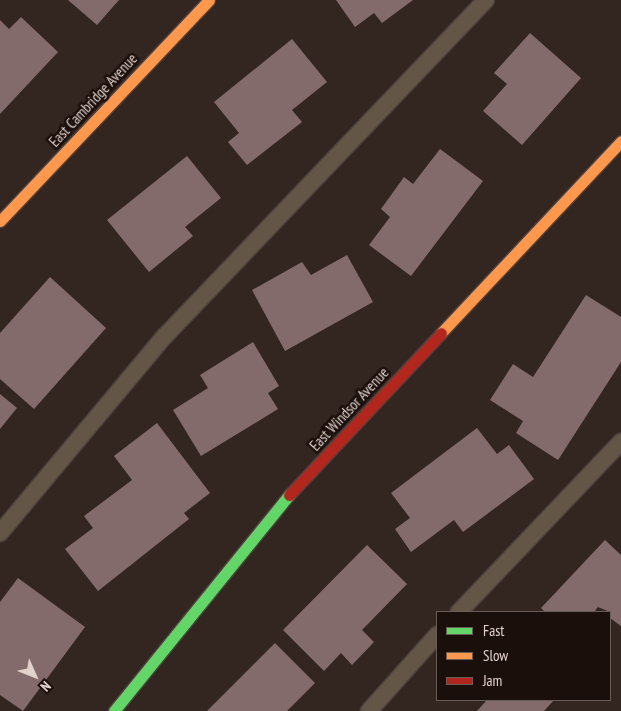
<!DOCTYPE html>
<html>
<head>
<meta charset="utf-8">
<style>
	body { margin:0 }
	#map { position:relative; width:621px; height:711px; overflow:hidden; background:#332621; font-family:"PT Sans Narrow",sans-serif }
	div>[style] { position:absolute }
	.building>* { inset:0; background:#836b6b }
	.roads { filter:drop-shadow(1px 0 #4d423e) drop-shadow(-1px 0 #4d423e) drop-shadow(0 1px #4d423e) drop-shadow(0 -1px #4d423e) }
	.lane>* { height:16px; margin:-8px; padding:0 8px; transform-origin:8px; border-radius:8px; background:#635647 }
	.fast>* { height:11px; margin:-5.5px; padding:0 5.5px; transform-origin:5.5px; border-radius:5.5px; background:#63d668 }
	.slow>* { height:11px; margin:-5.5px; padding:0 5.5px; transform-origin:5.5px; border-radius:5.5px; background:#ff974d }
	.jam>* { height:11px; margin:-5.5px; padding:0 5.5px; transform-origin:5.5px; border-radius:5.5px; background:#b3261e }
	span { translate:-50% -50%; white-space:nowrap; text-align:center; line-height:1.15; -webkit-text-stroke:5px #1a0f0b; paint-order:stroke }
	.street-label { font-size:15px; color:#e2d2cb }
	.legend { position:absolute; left:436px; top:611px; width:175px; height:90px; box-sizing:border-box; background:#1a0f0b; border:1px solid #6a5d58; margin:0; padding:6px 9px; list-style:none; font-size:15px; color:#e2d2cb }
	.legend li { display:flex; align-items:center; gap:10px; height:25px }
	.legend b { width:25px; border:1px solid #6a5d58 }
	.north { position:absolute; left:10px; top:651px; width:50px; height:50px; -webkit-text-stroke:4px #1a0f0b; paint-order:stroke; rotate:134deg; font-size:14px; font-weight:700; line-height:20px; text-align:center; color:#e2d2cb }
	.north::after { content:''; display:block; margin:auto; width:18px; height:22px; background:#e2d2cb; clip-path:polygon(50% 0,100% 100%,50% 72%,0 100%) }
</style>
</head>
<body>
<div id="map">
	<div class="building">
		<div style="clip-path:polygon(68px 0,119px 0,97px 25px)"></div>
		<div style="clip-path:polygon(336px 0,413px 0,382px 23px,374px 13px,355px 27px)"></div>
		<div style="clip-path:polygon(21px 17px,58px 52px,0 114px,0 20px,9px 29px)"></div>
		<div style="clip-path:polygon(530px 33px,581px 78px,522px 145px,483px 111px,507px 84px,494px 73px)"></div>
		<div style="clip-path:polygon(292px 39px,327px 82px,292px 110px,302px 122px,247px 165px,228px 142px,239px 133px,214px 102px)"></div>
		<div style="clip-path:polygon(440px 149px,483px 181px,411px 276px,369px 245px,390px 217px,381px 209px,404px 177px,413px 184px)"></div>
		<div style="clip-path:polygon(187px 156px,221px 198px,185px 227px,193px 236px,149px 272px,107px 220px)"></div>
		<div style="clip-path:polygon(347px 255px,373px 302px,285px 351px,252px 290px,302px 262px,311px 275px)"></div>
		<div style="clip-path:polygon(50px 277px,106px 328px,34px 409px,0 379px,0 333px)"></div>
		<div style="clip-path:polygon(586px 295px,621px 317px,621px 362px,558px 460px,516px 433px,523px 421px,490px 400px,513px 364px,533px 377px)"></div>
		<div style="clip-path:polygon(253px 342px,279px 386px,268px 393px,278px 409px,201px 456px,173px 410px,208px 388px,200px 375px)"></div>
		<div style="clip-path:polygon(0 394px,17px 408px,0 429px)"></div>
		<div style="clip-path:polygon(157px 423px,210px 493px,184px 513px,189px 519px,98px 591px,65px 549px,93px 528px,84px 516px,132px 480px,114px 456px)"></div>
		<div style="clip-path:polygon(477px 428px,497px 454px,509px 445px,534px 479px,463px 532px,454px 520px,411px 552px,395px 529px,410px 518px,391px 493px)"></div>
		<div style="clip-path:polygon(605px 540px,621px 555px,621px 626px,610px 618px,610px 612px,598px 607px,594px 612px,545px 612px,541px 608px)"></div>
		<div style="clip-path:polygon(367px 545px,407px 584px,362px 630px,374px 642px,352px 665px,341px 653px,324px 671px,283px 630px)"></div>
		<div style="clip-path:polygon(18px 578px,85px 627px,23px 711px,0 695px,0 602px)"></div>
		<div style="clip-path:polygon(275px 643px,315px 683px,287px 711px,207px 711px)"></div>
		<div style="clip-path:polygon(487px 700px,554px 700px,544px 711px,477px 711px)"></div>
	</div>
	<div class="roads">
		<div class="lane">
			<div style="left:0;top:533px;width:256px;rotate:-50.1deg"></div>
			<div style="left:164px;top:337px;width:466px;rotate:-46.3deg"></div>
			<div style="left:459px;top:612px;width:235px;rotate:-46.4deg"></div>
			<div style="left:369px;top:711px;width:102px;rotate:-48.2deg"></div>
		</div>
		<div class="fast">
			<div style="left:114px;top:711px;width:278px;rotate:-51deg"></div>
		</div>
		<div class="slow">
			<div style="left:0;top:221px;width:304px;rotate:-46.6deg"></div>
			<div style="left:441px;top:333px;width:263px;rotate:-46.8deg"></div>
		</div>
		<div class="jam">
			<div style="left:289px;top:495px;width:222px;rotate:-46.8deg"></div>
		</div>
	</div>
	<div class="street-label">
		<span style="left:93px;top:100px;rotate:-47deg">East Cambridge Avenue</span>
		<span style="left:349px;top:409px;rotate:-47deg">East Windsor Avenue</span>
	</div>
	<ul class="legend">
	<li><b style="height:6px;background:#63d668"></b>Fast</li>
	<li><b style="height:6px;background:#ff974d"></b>Slow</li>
	<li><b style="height:6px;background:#b3261e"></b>Jam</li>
	</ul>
	<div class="north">N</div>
</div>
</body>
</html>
